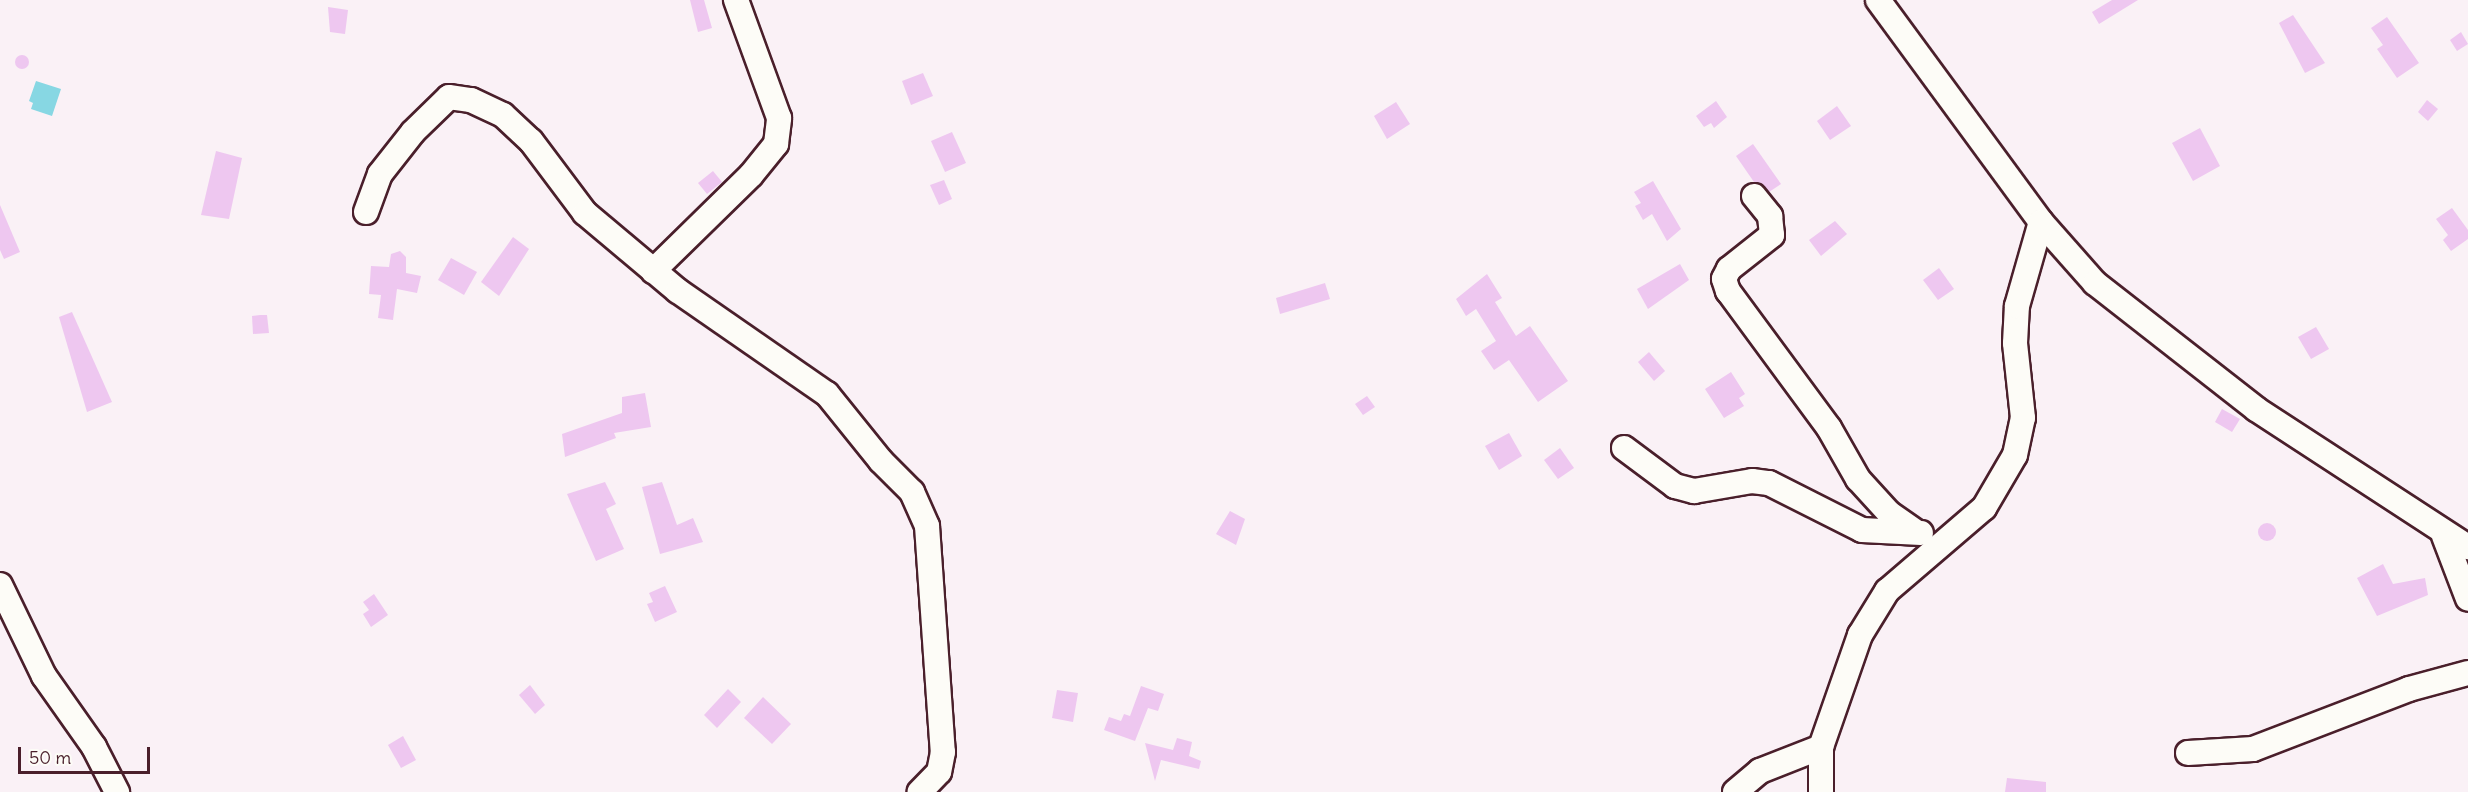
<!DOCTYPE html>
<html>
<head>
<meta charset="utf-8">
<style>
	body { margin:0 }
	#map { position:relative; width:2468px; height:792px; overflow:hidden; background:#faf1f6; font-family:Delius,sans-serif }
	div>[style] { position:absolute }
	.water>* { inset:0; background:#87d7e3 }
	.building>* { inset:0; background:#eec7f0 }
	.round { border-radius:50% }
	.roads { filter:drop-shadow(2px 0 #4a1f2b) drop-shadow(-2px 0 #4a1f2b) drop-shadow(0 2px #4a1f2b) drop-shadow(0 -2px #4a1f2b) }
	.minor>* { height:24px; margin:-12px; padding:0 12px; transform-origin:12px; border-radius:12px; background:#fdfcf7 }
	span { translate:-50% -50%; white-space:nowrap; text-align:center; line-height:1.15; -webkit-text-stroke:4.5px #fdfcf7; paint-order:stroke }
	.scale { position:absolute; left:18px; top:747px; width:132px; height:27px; box-sizing:border-box; border:3px solid #4a1f2b; border-top:0; padding-left:8px; font-size:18px; line-height:21px; white-space:nowrap; color:#4a1f2b; -webkit-text-stroke:4px #fdfcf7; paint-order:stroke }
</style>
</head>
<body>
<div id="map">
	<div class="water">
		<div style="clip-path:polygon(36px 81px,61px 89px,52px 116px,31px 109px,33px 103px,29px 101px)"></div>
	</div>
	<div class="building">
		<div style="clip-path:polygon(690px 0,704px 0,712px 28px,698px 32px)"></div>
		<div style="clip-path:polygon(2112px 0,2138px 0,2099px 24px,2092px 12px)"></div>
		<div style="clip-path:polygon(328px 7px,348px 10px,345px 34px,330px 32px)"></div>
		<div style="clip-path:polygon(2293px 15px,2325px 63px,2305px 73px,2279px 23px)"></div>
		<div style="clip-path:polygon(2387px 17px,2419px 63px,2397px 78px,2377px 49px,2383px 45px,2371px 28px)"></div>
		<div style="clip-path:polygon(2461px 32px,2468px 44px,2457px 51px,2450px 40px)"></div>
		<div class="round" style="left:15px;top:55px;width:14px;height:14px"></div>
		<div style="clip-path:polygon(923px 73px,933px 96px,911px 105px,902px 81px)"></div>
		<div style="clip-path:polygon(2427px 100px,2438px 109px,2428px 121px,2418px 112px)"></div>
		<div style="clip-path:polygon(1716px 101px,1727px 117px,1714px 128px,1711px 123px,1704px 127px,1696px 116px)"></div>
		<div style="clip-path:polygon(1396px 102px,1410px 124px,1387px 139px,1374px 116px)"></div>
		<div style="clip-path:polygon(1837px 106px,1851px 126px,1830px 140px,1817px 121px)"></div>
		<div style="clip-path:polygon(2200px 128px,2220px 166px,2193px 181px,2172px 143px)"></div>
		<div style="clip-path:polygon(952px 132px,966px 163px,945px 172px,931px 141px)"></div>
		<div style="clip-path:polygon(1753px 144px,1781px 184px,1769px 192px,1754px 182px,1736px 156px)"></div>
		<div style="clip-path:polygon(216px 151px,242px 158px,229px 219px,201px 215px)"></div>
		<div style="clip-path:polygon(713px 171px,722px 182px,707px 194px,698px 183px)"></div>
		<div style="clip-path:polygon(944px 180px,952px 199px,939px 205px,930px 185px)"></div>
		<div style="clip-path:polygon(1653px 181px,1681px 229px,1667px 241px,1652px 214px,1643px 220px,1635px 206px,1641px 203px,1634px 192px)"></div>
		<div style="clip-path:polygon(0 205px,20px 252px,4px 259px,0 250px)"></div>
		<div style="clip-path:polygon(2452px 208px,2468px 230px,2468px 239px,2451px 251px,2443px 240px,2448px 235px,2436px 219px)"></div>
		<div style="clip-path:polygon(1835px 221px,1847px 234px,1821px 256px,1809px 240px)"></div>
		<div style="clip-path:polygon(513px 237px,529px 249px,499px 296px,481px 282px)"></div>
		<div style="clip-path:polygon(400px 251px,406px 257px,406px 273px,421px 276px,417px 293px,397px 289px,393px 320px,378px 318px,381px 295px,369px 294px,371px 266px,389px 267px,391px 254px)"></div>
		<div style="clip-path:polygon(451px 258px,477px 272px,464px 295px,438px 280px)"></div>
		<div style="clip-path:polygon(1680px 264px,1689px 280px,1648px 309px,1637px 289px)"></div>
		<div style="clip-path:polygon(1939px 268px,1954px 289px,1938px 300px,1923px 280px)"></div>
		<div style="clip-path:polygon(1487px 274px,1502px 298px,1495px 302px,1516px 336px,1530px 326px,1568px 381px,1538px 402px,1509px 360px,1494px 370px,1481px 351px,1496px 341px,1476px 309px,1466px 316px,1456px 299px)"></div>
		<div style="clip-path:polygon(1325px 283px,1330px 299px,1280px 314px,1276px 298px)"></div>
		<div style="clip-path:polygon(72px 312px,112px 402px,87px 412px,59px 317px)"></div>
		<div style="clip-path:polygon(260px 315px,267px 315px,269px 333px,253px 334px,252px 316px)"></div>
		<div style="clip-path:polygon(2316px 327px,2329px 349px,2311px 359px,2298px 337px)"></div>
		<div style="clip-path:polygon(1649px 352px,1665px 371px,1654px 381px,1638px 362px)"></div>
		<div style="clip-path:polygon(1731px 372px,1745px 394px,1739px 398px,1744px 406px,1724px 418px,1705px 389px)"></div>
		<div style="clip-path:polygon(645px 393px,651px 427px,614px 433px,616px 438px,565px 457px,562px 434px,622px 413px,622px 397px)"></div>
		<div style="clip-path:polygon(1367px 396px,1375px 407px,1363px 415px,1355px 404px)"></div>
		<div style="clip-path:polygon(2222px 409px,2240px 419px,2232px 432px,2215px 422px)"></div>
		<div style="clip-path:polygon(1509px 433px,1522px 456px,1499px 470px,1485px 446px)"></div>
		<div style="clip-path:polygon(1560px 448px,1574px 468px,1558px 479px,1544px 460px)"></div>
		<div style="clip-path:polygon(605px 482px,616px 504px,606px 509px,624px 549px,596px 561px,567px 494px)"></div>
		<div style="clip-path:polygon(662px 482px,677px 525px,693px 518px,703px 542px,660px 554px,642px 487px)"></div>
		<div style="clip-path:polygon(1230px 511px,1245px 519px,1236px 545px,1216px 534px)"></div>
		<div class="round" style="left:2258px;top:523px;width:18px;height:18px"></div>
		<div style="clip-path:polygon(2383px 564px,2393px 584px,2425px 578px,2428px 595px,2377px 616px,2357px 578px)"></div>
		<div style="clip-path:polygon(665px 586px,677px 612px,655px 622px,647px 604px,653px 602px,649px 593px)"></div>
		<div style="clip-path:polygon(374px 594px,388px 615px,371px 627px,363px 614px,369px 610px,363px 602px)"></div>
		<div style="clip-path:polygon(530px 685px,545px 705px,535px 714px,519px 695px)"></div>
		<div style="clip-path:polygon(1141px 686px,1164px 694px,1158px 711px,1148px 708px,1135px 741px,1104px 730px,1109px 717px,1121px 721px,1124px 714px,1130px 716px)"></div>
		<div style="clip-path:polygon(728px 689px,741px 702px,717px 728px,704px 715px)"></div>
		<div style="clip-path:polygon(1057px 690px,1078px 693px,1073px 722px,1052px 718px)"></div>
		<div style="clip-path:polygon(763px 697px,791px 724px,772px 744px,744px 718px)"></div>
		<div style="clip-path:polygon(403px 736px,416px 760px,401px 768px,388px 745px)"></div>
		<div style="clip-path:polygon(1177px 738px,1192px 742px,1189px 756px,1201px 761px,1199px 769px,1161px 760px,1155px 781px,1145px 743px,1173px 750px)"></div>
		<div style="clip-path:polygon(2007px 778px,2046px 782px,2046px 792px,2005px 792px)"></div>
	</div>
	<div class="roads">
		<div class="minor">
			<div style="left:1878px;top:0;width:275px;rotate:53.7deg"></div>
			<div style="left:2041px;top:222px;width:81px;rotate:48.5deg"></div>
			<div style="left:2095px;top:283px;width:204px;rotate:38deg"></div>
			<div style="left:2256px;top:409px;width:253px;rotate:33.1deg"></div>
			<div style="left:1754px;top:196px;width:26px;rotate:51deg"></div>
			<div style="left:1770px;top:216px;width:19px;rotate:84deg"></div>
			<div style="left:1772px;top:235px;width:55px;rotate:141.7deg"></div>
			<div style="left:1729px;top:269px;width:11px;rotate:117deg"></div>
			<div style="left:1724px;top:279px;width:13px;rotate:72deg"></div>
			<div style="left:1728px;top:291px;width:170px;rotate:53.6deg"></div>
			<div style="left:1829px;top:428px;width:59px;rotate:60.4deg"></div>
			<div style="left:1858px;top:479px;width:46px;rotate:47.6deg"></div>
			<div style="left:1889px;top:513px;width:32px;rotate:35deg"></div>
			<div style="left:366px;top:212px;width:40px;rotate:-69.8deg"></div>
			<div style="left:380px;top:174px;width:53px;rotate:-51.8deg"></div>
			<div style="left:413px;top:132px;width:50px;rotate:-44.2deg"></div>
			<div style="left:449px;top:97px;width:22px;rotate:8deg"></div>
			<div style="left:471px;top:100px;width:35px;rotate:25deg"></div>
			<div style="left:503px;top:115px;width:38px;rotate:43deg"></div>
			<div style="left:531px;top:141px;width:90px;rotate:53.1deg"></div>
			<div style="left:585px;top:213px;width:121px;rotate:40deg"></div>
			<div style="left:678px;top:291px;width:181px;rotate:34.7deg"></div>
			<div style="left:827px;top:394px;width:86px;rotate:51.1deg"></div>
			<div style="left:881px;top:461px;width:44px;rotate:45deg"></div>
			<div style="left:912px;top:492px;width:37px;rotate:66deg"></div>
			<div style="left:927px;top:526px;width:227px;rotate:86deg"></div>
			<div style="left:943px;top:752px;width:20px;rotate:101deg"></div>
			<div style="left:939px;top:772px;width:28px;rotate:134deg"></div>
			<div style="left:653px;top:271px;width:137px;rotate:-44.4deg"></div>
			<div style="left:751px;top:175px;width:40px;rotate:-51deg"></div>
			<div style="left:776px;top:144px;width:26px;rotate:-83deg"></div>
			<div style="left:779px;top:118px;width:126px;rotate:-110deg"></div>
			<div style="left:1624px;top:448px;width:64px;rotate:36.7deg"></div>
			<div style="left:1675px;top:486px;width:20px;rotate:15deg"></div>
			<div style="left:1694px;top:491px;width:59px;rotate:-9.8deg"></div>
			<div style="left:1752px;top:481px;width:17px;rotate:7deg"></div>
			<div style="left:1769px;top:483px;width:104px;rotate:26.8deg"></div>
			<div style="left:1862px;top:530px;width:59px;rotate:2.9deg"></div>
			<div style="left:2444px;top:536px;width:67px;rotate:69.1deg"></div>
			<div style="left:0;top:585px;width:101px;rotate:64.2deg"></div>
			<div style="left:44px;top:676px;width:87px;rotate:54.8deg"></div>
			<div style="left:94px;top:747px;width:51px;rotate:62.9deg"></div>
			<div style="left:2188px;top:753px;width:65px;rotate:-3.5deg"></div>
			<div style="left:2253px;top:749px;width:167px;rotate:-21deg"></div>
			<div style="left:2409px;top:689px;width:61px;rotate:-15.2deg"></div>
			<div style="left:1735px;top:792px;width:33px;rotate:-40deg"></div>
			<div style="left:1760px;top:771px;width:66px;rotate:-21.5deg"></div>
			<div style="left:1821px;top:792px;width:45px;rotate:-90deg"></div>
			<div style="left:1821px;top:747px;width:119px;rotate:-70.8deg"></div>
			<div style="left:1860px;top:635px;width:52px;rotate:-58.5deg"></div>
			<div style="left:1887px;top:591px;width:128px;rotate:-40.6deg"></div>
			<div style="left:1984px;top:508px;width:61px;rotate:-59.7deg"></div>
			<div style="left:2015px;top:455px;width:38px;rotate:-78deg"></div>
			<div style="left:2023px;top:418px;width:75px;rotate:-96.1deg"></div>
			<div style="left:2015px;top:343px;width:37px;rotate:-87deg"></div>
			<div style="left:2017px;top:306px;width:87px;rotate:-74.1deg"></div>
		</div>
	</div>
	<div class="scale">50 m</div>
</div>
</body>
</html>
